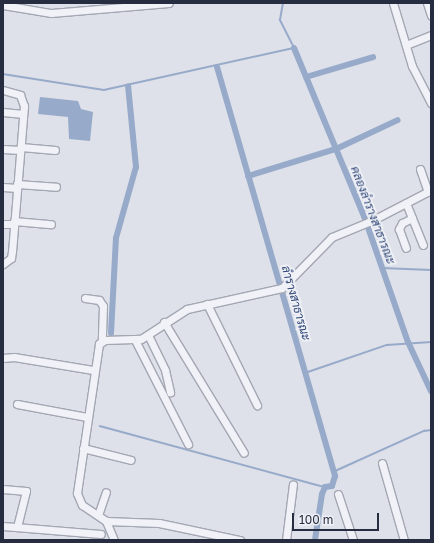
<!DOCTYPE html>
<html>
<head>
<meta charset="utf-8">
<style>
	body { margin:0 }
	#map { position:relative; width:434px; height:543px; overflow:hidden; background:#dee1e9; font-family:"Golos Text",Sarabun,sans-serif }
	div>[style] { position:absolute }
	.water>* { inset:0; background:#97aaca }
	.stream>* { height:1.5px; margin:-0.75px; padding:0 0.75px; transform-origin:0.75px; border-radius:0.75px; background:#97aaca }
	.canal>* { height:6px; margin:-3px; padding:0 3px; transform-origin:3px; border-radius:3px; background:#97aaca }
	.roads { filter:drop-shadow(1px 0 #a3a7b3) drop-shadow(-1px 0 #a3a7b3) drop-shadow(0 1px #a3a7b3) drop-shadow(0 -1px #a3a7b3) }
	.minor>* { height:7px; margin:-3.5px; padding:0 3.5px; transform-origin:3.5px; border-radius:3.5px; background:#f1f2f7 }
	span { translate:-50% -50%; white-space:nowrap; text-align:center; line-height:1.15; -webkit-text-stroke:4px #eef0f6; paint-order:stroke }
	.water-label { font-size:12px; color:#2f4676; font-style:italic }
	.frame { position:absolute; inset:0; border:4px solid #272d40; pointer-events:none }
	.scale { position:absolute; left:292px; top:513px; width:87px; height:18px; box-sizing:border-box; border:2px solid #272d40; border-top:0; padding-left:5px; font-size:12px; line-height:14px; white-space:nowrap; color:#272d40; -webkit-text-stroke:3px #eef0f6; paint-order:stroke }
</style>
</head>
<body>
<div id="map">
	<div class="water">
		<div style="clip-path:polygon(40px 97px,78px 101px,81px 109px,93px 112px,90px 141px,69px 139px,68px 117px,38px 114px)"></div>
	</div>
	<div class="stream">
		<div style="left:3px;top:74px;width:102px;rotate:9deg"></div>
		<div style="left:104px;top:90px;width:195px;rotate:-12.5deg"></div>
		<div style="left:294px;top:48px;width:31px;rotate:-117deg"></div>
		<div style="left:280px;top:20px;width:17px;rotate:-80deg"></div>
		<div style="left:382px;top:268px;width:49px;rotate:2.3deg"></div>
		<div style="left:305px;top:373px;width:87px;rotate:-18.9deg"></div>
		<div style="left:387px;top:345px;width:44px;rotate:-3.9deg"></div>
		<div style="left:100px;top:426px;width:233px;rotate:15.2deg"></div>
		<div style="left:333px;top:472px;width:100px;rotate:-24.3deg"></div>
		<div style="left:424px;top:431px;width:7px;rotate:-8deg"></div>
	</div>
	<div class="canal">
		<div style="left:294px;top:48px;width:182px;rotate:67.4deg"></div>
		<div style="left:364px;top:216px;width:133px;rotate:70.8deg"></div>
		<div style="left:408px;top:342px;width:54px;rotate:64.9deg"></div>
		<div style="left:217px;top:67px;width:426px;rotate:73.9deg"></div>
		<div style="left:335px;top:476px;width:10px;rotate:107deg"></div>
		<div style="left:332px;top:486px;width:7px;rotate:172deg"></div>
		<div style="left:325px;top:487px;width:8px;rotate:113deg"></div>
		<div style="left:322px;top:494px;width:47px;rotate:98.7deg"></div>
		<div style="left:306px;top:77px;width:70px;rotate:-16.6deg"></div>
		<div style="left:248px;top:176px;width:92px;rotate:-17.1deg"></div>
		<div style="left:336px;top:149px;width:68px;rotate:-25.1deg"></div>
		<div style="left:111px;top:333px;width:95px;rotate:-87deg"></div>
		<div style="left:116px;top:238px;width:74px;rotate:-74.3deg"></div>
		<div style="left:136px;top:167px;width:81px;rotate:-95.6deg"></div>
	</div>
	<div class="roads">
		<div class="minor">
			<div style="left:393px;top:3px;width:66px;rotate:73.2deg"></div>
			<div style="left:412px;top:66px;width:42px;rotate:62.8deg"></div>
			<div style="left:427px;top:3px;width:13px;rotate:72deg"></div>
			<div style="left:3px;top:5px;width:49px;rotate:9.5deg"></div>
			<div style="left:51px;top:13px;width:118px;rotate:-4.8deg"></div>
			<div style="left:406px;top:45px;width:27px;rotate:-22deg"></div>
			<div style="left:3px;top:90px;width:18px;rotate:16deg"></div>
			<div style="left:20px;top:95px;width:12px;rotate:70deg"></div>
			<div style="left:24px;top:106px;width:145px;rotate:94.7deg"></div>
			<div style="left:12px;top:251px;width:7px;rotate:98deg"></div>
			<div style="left:11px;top:258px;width:10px;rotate:143deg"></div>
			<div style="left:3px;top:112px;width:20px;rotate:6deg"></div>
			<div style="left:21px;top:147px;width:34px;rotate:5deg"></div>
			<div style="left:3px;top:149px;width:17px;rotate:3deg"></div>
			<div style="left:420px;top:169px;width:24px;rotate:71deg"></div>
			<div style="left:17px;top:184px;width:39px;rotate:4deg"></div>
			<div style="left:3px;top:187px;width:14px;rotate:4deg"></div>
			<div style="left:406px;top:203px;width:16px;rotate:68deg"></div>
			<div style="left:412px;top:218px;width:11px;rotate:153deg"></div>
			<div style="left:402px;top:223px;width:7px;rotate:117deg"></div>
			<div style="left:399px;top:229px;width:20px;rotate:70deg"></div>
			<div style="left:412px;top:218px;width:29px;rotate:68deg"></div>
			<div style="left:14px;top:221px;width:37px;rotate:5deg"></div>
			<div style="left:3px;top:224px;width:11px"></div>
			<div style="left:85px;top:298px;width:14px;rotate:8deg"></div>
			<div style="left:99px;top:300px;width:7px;rotate:56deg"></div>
			<div style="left:103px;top:306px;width:35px;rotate:92deg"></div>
			<div style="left:207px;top:304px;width:113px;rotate:63.7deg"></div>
			<div style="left:164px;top:322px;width:153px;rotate:58.6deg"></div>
			<div style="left:148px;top:335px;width:39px;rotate:64deg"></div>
			<div style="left:165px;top:370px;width:23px;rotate:77deg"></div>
			<div style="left:135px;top:340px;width:117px;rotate:63deg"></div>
			<div style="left:3px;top:358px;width:11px;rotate:-5deg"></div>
			<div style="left:14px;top:357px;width:80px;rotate:9.3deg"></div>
			<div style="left:17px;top:404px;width:71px;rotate:10.5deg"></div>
			<div style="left:83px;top:448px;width:49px;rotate:14deg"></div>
			<div style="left:382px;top:463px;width:80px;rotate:74.1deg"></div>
			<div style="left:3px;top:489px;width:23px;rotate:5deg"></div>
			<div style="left:26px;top:491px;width:37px;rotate:104deg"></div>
			<div style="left:338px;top:494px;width:48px;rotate:71.9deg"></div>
			<div style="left:98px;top:515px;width:24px;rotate:-71deg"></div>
			<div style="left:106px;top:521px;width:53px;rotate:2.2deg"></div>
			<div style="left:159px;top:523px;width:83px;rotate:11.9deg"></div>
			<div style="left:3px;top:526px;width:98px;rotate:4.7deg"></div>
			<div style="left:114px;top:540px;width:21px;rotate:-113deg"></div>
			<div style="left:106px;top:521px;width:29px;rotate:-146deg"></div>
			<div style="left:82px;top:505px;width:13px;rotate:-113deg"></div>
			<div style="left:77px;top:493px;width:151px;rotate:-81.6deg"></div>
			<div style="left:99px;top:344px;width:7px;rotate:-34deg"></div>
			<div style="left:105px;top:340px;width:36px;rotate:-2deg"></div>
			<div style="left:141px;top:339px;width:55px;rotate:-33.1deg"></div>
			<div style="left:187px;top:309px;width:97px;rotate:-12.5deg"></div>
			<div style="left:282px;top:288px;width:71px;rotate:-45.6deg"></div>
			<div style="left:332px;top:237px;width:42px;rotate:-22.3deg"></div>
			<div style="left:371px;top:221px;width:68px;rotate:-27.3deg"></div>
			<div style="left:286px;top:540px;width:56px;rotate:-82.9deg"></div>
		</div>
	</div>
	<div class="water-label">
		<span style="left:373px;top:215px;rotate:69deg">คลองลำรางสาธารณะ</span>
		<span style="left:296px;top:303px;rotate:74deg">ลำรางสาธารณะ</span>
	</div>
	<div class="frame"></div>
	<div class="scale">100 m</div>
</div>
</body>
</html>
